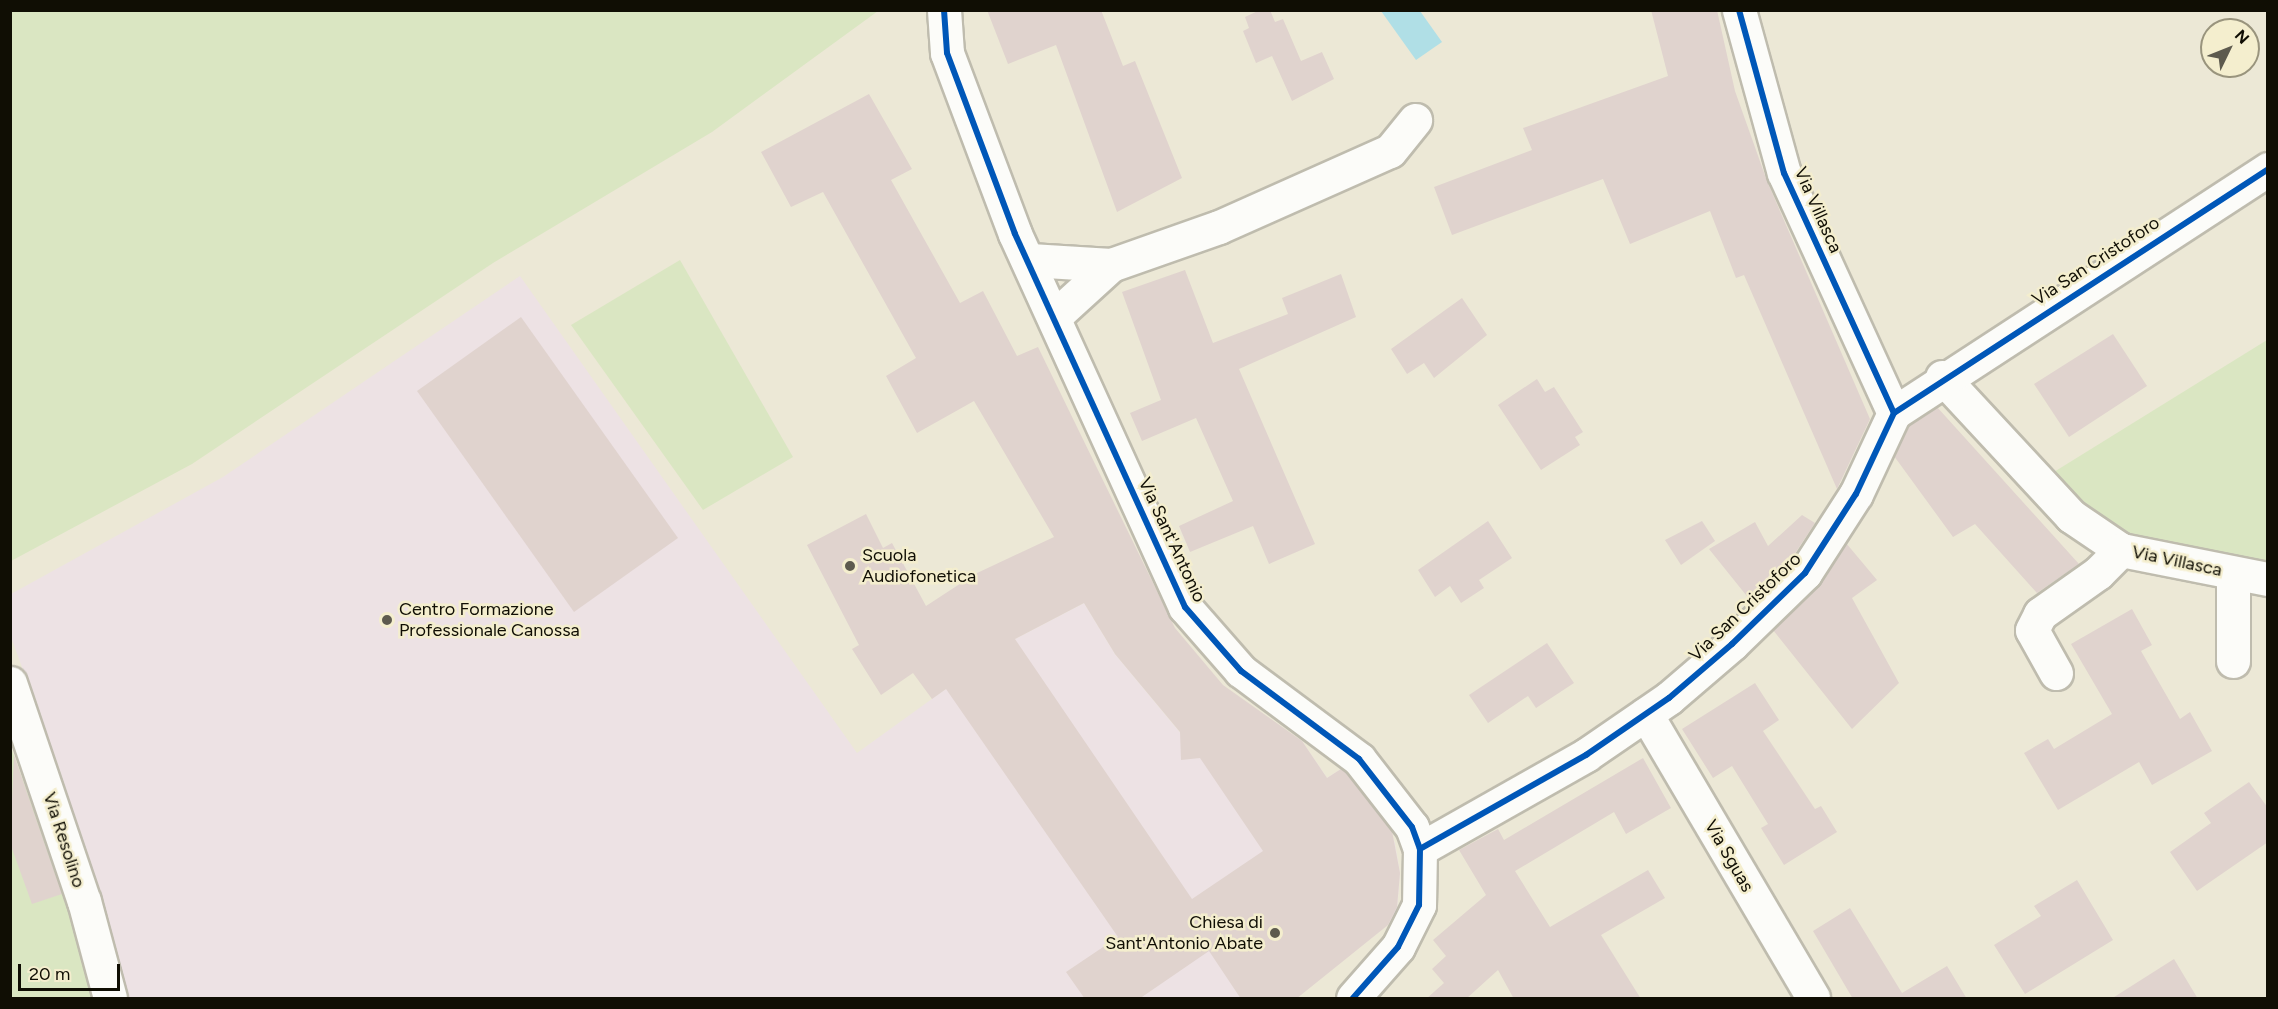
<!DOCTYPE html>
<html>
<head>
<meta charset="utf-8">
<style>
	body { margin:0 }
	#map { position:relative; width:2278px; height:1009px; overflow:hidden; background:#ece8d6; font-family:Figtree,sans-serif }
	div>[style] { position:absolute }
	.education>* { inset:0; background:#ede2e4 }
	.green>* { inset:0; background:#dae6c2 }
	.water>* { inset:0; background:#b0dfe6 }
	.building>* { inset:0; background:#e0d3ce }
	.roads { filter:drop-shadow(2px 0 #bfbcae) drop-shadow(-2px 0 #bfbcae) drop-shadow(0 2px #bfbcae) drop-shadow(0 -2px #bfbcae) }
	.minor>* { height:33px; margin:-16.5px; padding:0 16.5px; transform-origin:16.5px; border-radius:16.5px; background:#fcfcf9 }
	.cycleway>* { height:6px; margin:-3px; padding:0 3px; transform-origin:3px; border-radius:3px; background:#0057b8 }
	.dots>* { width:16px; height:16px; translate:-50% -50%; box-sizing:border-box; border:3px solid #f4eece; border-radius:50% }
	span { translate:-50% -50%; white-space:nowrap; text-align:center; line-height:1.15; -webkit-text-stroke:5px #f4eece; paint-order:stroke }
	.street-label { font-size:18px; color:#100e04 }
	.poi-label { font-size:18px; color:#100e04 }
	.left { translate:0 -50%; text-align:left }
	.right { translate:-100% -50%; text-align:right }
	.frame { position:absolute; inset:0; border:12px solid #100e04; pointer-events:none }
	.north { position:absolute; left:2200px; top:18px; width:60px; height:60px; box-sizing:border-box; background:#f4eece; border:2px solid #99947d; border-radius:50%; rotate:47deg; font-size:16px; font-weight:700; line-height:24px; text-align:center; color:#100e04 }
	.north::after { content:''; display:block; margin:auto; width:21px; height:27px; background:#5d5a4e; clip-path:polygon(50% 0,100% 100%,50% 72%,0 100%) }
	.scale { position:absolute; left:18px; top:964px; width:102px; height:27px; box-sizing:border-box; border:3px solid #100e04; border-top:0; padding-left:8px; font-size:18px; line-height:21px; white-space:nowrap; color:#100e04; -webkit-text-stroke:4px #f4eece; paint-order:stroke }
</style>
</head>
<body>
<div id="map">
	<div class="education">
		<div style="clip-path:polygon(520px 276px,857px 753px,1015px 639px,1084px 603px,1115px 654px,1183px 736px,1184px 756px,1259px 713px,1302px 741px,1327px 778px,1346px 766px,1390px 827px,1395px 844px,1400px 873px,1397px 910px,1389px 924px,1296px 998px,122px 998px,60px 771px,11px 637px,11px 594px,223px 477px)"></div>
	</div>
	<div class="green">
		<div style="clip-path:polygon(11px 10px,878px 10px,878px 11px,712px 132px,493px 263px,192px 464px,11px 561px)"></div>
		<div style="clip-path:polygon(680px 260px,793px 457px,703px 510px,571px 325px)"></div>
		<div style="clip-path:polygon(2267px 340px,2267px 572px,2124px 544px,2041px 480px)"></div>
		<div style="clip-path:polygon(10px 745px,64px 893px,96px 998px,11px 998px)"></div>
	</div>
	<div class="water">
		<div style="clip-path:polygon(1381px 11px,1420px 11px,1442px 42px,1416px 60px)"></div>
	</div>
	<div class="building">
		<div style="clip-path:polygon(987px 10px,1101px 10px,1123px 66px,1135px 61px,1182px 178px,1117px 212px,1056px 45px,1008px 64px)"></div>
		<div style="clip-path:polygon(1260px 10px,1270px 10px,1275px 22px,1283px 19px,1301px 61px,1322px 52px,1334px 79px,1292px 101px,1272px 56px,1256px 63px,1243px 31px,1249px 28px,1245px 17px)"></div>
		<div style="clip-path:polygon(1651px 10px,1717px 10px,1735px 91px,1767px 181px,1870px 419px,1837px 489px,1744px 275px,1736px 278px,1710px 211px,1630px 244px,1603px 179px,1452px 235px,1434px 187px,1532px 150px,1523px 128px,1668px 76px)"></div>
		<div style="clip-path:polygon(evenodd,869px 94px,912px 169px,891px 180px,960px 303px,983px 291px,1017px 356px,1038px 347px,1175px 628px,1223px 685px,1302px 741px,1327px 778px,1341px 769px,1346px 773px,1392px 831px,1400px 873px,1397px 907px,1388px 925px,1296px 999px,1241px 999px,1209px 951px,1139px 999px,1085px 999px,1066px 972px,1118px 937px,946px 689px,932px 699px,913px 673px,881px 695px,852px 649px,859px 645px,807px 545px,866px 514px,883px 548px,892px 543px,926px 606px,975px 574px,1054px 537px,974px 401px,917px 433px,886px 376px,916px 358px,823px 192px,791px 207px,761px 152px,869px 94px,1084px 603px,1115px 654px,1180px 732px,1181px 760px,1200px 758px,1263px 851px,1192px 899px,1015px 639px,1084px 603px)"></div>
		<div style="clip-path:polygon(1185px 270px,1213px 343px,1288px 314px,1282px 298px,1341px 274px,1356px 317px,1239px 369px,1315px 544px,1269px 564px,1253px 526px,1190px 552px,1179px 526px,1233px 501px,1196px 418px,1142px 441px,1130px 413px,1161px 400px,1122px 292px)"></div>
		<div style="clip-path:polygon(1462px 298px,1487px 335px,1434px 378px,1424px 363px,1407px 374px,1391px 349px)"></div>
		<div style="clip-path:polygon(521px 317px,678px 538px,574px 612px,417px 391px)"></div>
		<div style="clip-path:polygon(2113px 334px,2147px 386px,2069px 437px,2034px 384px)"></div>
		<div style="clip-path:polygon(1537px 379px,1545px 392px,1554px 387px,1583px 432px,1575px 437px,1580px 445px,1541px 470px,1498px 405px)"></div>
		<div style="clip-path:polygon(1937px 407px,2079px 564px,2037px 593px,1975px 524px,1953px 537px,1894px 456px,1909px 426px)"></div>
		<div style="clip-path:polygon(1802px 515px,1815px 523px,1790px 561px,1750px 600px,1709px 549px,1755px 522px,1768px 546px)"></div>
		<div style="clip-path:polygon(1488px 521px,1512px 558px,1479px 580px,1484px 588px,1461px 603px,1450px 586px,1435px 597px,1418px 570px)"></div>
		<div style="clip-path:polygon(1702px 521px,1715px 541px,1681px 565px,1665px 540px)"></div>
		<div style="clip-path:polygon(1846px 543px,1877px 580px,1852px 598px,1899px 683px,1852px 729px,1773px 630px,1818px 586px)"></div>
		<div style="clip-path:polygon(2132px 609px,2152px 645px,2141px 651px,2180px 719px,2190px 712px,2212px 751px,2152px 785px,2139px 762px,2058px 810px,2024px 753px,2048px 739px,2054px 749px,2112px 714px,2071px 644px)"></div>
		<div style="clip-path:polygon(1547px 643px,1574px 683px,1536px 708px,1528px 696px,1488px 723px,1469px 695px)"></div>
		<div style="clip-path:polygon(1755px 683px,1779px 720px,1763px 731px,1815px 809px,1821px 806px,1837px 832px,1784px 865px,1761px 828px,1768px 824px,1732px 766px,1713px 778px,1682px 729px)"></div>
		<div style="clip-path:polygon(14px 755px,62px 894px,32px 904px,10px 843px)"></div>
		<div style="clip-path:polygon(1643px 758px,1671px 808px,1626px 834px,1614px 812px,1515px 871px,1550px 927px,1648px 870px,1665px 898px,1601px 935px,1641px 999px,1514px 999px,1498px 970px,1466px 999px,1426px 999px,1444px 983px,1432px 969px,1446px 956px,1433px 940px,1486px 895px,1459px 850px,1498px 829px,1504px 840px)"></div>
		<div style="clip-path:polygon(2249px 782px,2268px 808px,2268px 842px,2197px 891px,2170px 852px,2211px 823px,2204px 813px)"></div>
		<div style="clip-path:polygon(2077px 880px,2113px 940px,2025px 994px,1994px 945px,2041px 916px,2034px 906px)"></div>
		<div style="clip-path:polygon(1850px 908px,1902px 993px,1947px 966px,1967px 999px,1853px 999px,1813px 931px)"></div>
		<div style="clip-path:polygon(2174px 959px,2198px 999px,2111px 999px)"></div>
	</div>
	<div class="roads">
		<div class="minor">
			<div style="left:944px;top:10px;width:43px;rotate:86deg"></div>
			<div style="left:947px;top:53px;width:193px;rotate:69.4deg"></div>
			<div style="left:1015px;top:234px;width:410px;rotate:65.5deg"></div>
			<div style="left:1185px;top:607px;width:85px;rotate:48.8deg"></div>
			<div style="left:1241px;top:671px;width:147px;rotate:36.7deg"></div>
			<div style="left:1359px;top:759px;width:86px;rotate:52.1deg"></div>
			<div style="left:1412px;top:827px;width:23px;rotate:70deg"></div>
			<div style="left:1420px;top:849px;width:56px;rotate:91deg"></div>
			<div style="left:1419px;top:905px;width:47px;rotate:116.6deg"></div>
			<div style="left:1398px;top:947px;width:68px;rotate:131.4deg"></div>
			<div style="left:1739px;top:10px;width:169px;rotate:74.6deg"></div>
			<div style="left:1784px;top:173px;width:264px;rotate:65.4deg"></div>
			<div style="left:1030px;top:260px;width:81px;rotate:3.5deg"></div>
			<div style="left:1111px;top:265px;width:114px;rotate:-19.4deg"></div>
			<div style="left:1219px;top:227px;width:187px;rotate:-24deg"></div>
			<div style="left:1390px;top:151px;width:40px;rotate:-51deg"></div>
			<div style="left:1055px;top:316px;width:76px;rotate:-42.3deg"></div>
			<div style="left:1942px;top:377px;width:190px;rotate:47.1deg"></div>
			<div style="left:2071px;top:516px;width:60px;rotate:34.2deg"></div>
			<div style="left:2121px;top:550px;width:150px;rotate:11.2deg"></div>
			<div style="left:2233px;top:661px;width:88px;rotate:-90deg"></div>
			<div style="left:2056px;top:673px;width:49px;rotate:-119.2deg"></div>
			<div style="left:2032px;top:630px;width:18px;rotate:-63deg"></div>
			<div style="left:2040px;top:614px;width:71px;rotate:-35.3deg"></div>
			<div style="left:2098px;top:573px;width:33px;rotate:-45deg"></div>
			<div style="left:10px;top:683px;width:230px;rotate:71.3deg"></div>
			<div style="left:84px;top:901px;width:100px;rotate:75deg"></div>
			<div style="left:1646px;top:714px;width:329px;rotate:59.5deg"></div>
			<div style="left:1420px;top:849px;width:191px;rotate:-29.5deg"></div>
			<div style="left:1586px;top:755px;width:101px;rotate:-34.5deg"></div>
			<div style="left:1669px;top:698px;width:83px;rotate:-40.6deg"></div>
			<div style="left:1732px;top:644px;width:102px;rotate:-44.2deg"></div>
			<div style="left:1805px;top:573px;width:94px;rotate:-57.2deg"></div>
			<div style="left:1856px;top:494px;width:89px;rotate:-64.9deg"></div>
			<div style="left:1894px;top:413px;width:447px;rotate:-33.1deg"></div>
		</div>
	</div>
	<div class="cycleway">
		<div style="left:944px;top:10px;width:43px;rotate:86deg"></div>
		<div style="left:947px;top:53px;width:193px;rotate:69.4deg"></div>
		<div style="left:1015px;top:234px;width:410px;rotate:65.5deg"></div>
		<div style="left:1185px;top:607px;width:85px;rotate:48.8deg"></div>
		<div style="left:1241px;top:671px;width:147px;rotate:36.7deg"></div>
		<div style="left:1359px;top:759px;width:86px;rotate:52.1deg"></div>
		<div style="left:1412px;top:827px;width:23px;rotate:70deg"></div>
		<div style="left:1420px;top:849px;width:56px;rotate:91deg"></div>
		<div style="left:1419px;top:905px;width:47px;rotate:116.6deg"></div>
		<div style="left:1398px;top:947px;width:68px;rotate:131.4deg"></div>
		<div style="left:1739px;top:10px;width:169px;rotate:74.6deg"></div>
		<div style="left:1784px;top:173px;width:264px;rotate:65.4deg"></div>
		<div style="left:1420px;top:849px;width:191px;rotate:-29.5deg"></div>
		<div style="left:1586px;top:755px;width:101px;rotate:-34.5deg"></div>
		<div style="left:1669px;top:698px;width:83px;rotate:-40.6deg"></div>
		<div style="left:1732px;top:644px;width:102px;rotate:-44.2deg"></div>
		<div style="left:1805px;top:573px;width:94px;rotate:-57.2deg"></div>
		<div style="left:1856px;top:494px;width:89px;rotate:-64.9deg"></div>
		<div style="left:1894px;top:413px;width:447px;rotate:-33.1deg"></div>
	</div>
	<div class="dots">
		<div style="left:850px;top:566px;background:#5d5a4e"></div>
		<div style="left:387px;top:620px;background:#5d5a4e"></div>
		<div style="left:1275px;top:933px;background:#5d5a4e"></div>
	</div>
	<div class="street-label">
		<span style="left:1818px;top:210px;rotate:66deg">Via Villasca</span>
		<span style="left:2096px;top:261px;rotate:-33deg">Via San Cristoforo</span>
		<span style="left:1172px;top:540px;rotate:65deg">Via Sant'Antonio</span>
		<span style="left:2177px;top:561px;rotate:12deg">Via Villasca</span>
		<span style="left:1745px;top:607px;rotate:-44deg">Via San Cristoforo</span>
		<span style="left:64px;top:840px;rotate:72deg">Via Resolino</span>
		<span style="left:1729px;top:856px;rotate:60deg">Via Sguas</span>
	</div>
	<div class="poi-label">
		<span class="left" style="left:862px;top:566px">Scuola<br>Audiofonetica</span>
		<span class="left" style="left:399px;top:620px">Centro Formazione<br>Professionale Canossa</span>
		<span class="right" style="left:1263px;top:933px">Chiesa di<br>Sant'Antonio Abate</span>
	</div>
	<div class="frame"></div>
	<div class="north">N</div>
	<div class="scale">20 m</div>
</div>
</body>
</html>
